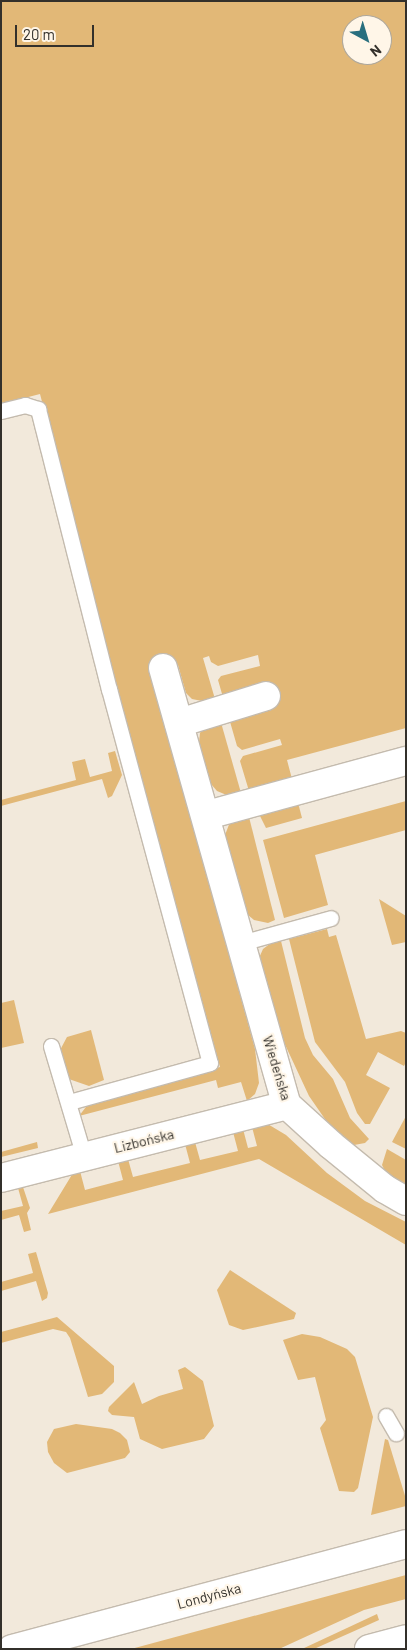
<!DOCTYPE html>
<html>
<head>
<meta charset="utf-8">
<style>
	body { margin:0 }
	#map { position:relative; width:407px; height:1650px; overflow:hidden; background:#f2e9db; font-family:Barlow,sans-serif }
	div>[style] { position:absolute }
	.green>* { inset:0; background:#e2b877 }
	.roads { filter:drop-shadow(1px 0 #c4bbae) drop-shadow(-1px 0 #c4bbae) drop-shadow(0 1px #c4bbae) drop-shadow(0 -1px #c4bbae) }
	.service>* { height:15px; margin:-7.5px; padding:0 7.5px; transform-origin:7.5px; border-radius:7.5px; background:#fff }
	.minor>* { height:28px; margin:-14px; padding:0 14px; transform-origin:14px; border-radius:14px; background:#fff }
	span { translate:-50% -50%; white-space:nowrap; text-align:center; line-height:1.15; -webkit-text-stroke:4.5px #fff6e8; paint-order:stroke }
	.street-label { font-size:14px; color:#33302b }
	.frame { position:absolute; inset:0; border:2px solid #33302b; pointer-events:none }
	.north { position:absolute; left:342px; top:15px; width:50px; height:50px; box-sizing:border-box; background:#fff6e8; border:1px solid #ada79c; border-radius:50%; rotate:141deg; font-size:14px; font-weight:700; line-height:20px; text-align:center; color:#33302b }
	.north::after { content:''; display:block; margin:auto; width:18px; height:22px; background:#296f7e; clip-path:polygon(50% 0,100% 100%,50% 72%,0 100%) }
	.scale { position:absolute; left:15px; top:25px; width:79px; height:22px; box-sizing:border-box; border:2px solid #33302b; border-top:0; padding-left:6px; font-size:15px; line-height:18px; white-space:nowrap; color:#33302b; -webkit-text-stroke:4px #fff6e8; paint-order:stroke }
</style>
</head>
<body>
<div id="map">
	<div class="green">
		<div style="clip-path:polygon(evenodd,1px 1px,406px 1px,406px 728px,287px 760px,292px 779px,249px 791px,240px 761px,243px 756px,282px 745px,280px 739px,242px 750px,237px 746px,218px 680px,221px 676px,260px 666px,258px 655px,218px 666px,211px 662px,209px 656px,203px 658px,215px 699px,202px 701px,192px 699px,186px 693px,178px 665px,151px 672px,255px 1049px,259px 1083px,255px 1094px,247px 1101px,241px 1082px,218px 1088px,216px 1080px,79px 1116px,89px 1103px,220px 1067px,115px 680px,40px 394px,1px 404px,1px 1px,352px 25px,382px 25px,382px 55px,352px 55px,352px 25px)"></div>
		<div style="clip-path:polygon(220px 719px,241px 793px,229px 796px,217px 791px,211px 784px,199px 742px,200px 733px,204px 726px)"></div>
		<div style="clip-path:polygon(115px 751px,122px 775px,112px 796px,108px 798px,102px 779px,1px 806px,1px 800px,76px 780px,72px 762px,85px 759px,90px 777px,112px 771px,108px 753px)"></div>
		<div style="clip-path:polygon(297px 799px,302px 818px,266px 828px,257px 810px)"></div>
		<div style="clip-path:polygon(406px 801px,406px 830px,315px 855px,328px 905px,284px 918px,263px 840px)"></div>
		<div style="clip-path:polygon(248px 813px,275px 920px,268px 923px,254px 920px,248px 915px,225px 835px,230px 822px)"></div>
		<div style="clip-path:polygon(379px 899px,406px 916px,406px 942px,392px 945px)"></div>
		<div style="clip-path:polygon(327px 929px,329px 937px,336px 935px,366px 1039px,401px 1031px,406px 1033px,406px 1062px,404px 1066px,378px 1052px,366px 1075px,390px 1088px,370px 1124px,365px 1124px,357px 1113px,345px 1082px,315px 1042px,289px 939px)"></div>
		<div style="clip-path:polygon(281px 941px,305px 1038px,313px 1055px,333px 1079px,350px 1118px,369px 1139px,365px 1143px,354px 1145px,344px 1140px,327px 1122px,309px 1096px,281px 1036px,259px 958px,263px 949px,271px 943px)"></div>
		<div style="clip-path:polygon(14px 1000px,24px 1043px,1px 1048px,1px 1003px)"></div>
		<div style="clip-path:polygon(91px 1030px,104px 1080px,89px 1086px,66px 1078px,59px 1052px,67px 1037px)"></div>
		<div style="clip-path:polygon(406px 1116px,406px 1149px,392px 1142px)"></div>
		<div style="clip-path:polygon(266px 1123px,286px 1135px,327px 1173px,365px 1201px,406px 1222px,406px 1245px,259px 1159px,48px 1214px,73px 1173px,80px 1171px,85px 1190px,123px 1180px,118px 1161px,128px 1159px,133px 1177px,190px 1163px,185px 1144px,195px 1142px,200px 1160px,238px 1151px,233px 1132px,243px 1129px,248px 1148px,257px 1146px,252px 1127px)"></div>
		<div style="clip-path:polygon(37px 1142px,38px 1148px,1px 1157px,1px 1152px)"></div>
		<div style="clip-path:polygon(387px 1149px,406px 1160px,406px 1189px,387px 1175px,382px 1165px)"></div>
		<div style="clip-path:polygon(23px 1187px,30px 1208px,27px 1213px,31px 1230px,24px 1232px,19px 1215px,1px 1220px,1px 1211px,23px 1206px,18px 1188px)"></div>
		<div style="clip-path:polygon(36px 1252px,48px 1293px,47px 1298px,42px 1301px,36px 1281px,1px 1291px,1px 1282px,33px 1273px,28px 1254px)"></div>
		<div style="clip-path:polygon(230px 1270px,296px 1313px,294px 1319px,243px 1330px,229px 1325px,217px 1290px)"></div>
		<div style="clip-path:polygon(57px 1317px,114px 1366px,114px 1382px,102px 1394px,88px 1397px,70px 1338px,66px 1332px,53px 1329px,1px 1343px,1px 1332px)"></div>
		<div style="clip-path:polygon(302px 1334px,320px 1337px,347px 1349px,355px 1357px,373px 1417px,358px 1488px,354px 1492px,339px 1491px,320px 1428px,326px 1420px,315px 1377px,298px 1380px,283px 1340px)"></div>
		<div style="clip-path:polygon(185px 1367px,203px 1381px,214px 1426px,204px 1439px,162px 1449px,140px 1439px,134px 1417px,112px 1415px,108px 1411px,109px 1407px,134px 1382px,142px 1404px,159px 1396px,183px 1389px,178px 1370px)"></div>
		<div style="clip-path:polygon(76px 1424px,112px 1429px,120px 1433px,127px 1440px,130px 1452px,125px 1458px,67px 1473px,54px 1463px,48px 1452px,47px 1442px,54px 1429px)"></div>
		<div style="clip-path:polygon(385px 1439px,388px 1440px,406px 1499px,406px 1506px,371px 1515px)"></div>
		<div style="clip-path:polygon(406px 1575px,406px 1599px,364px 1610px,279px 1649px,131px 1649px)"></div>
		<div style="clip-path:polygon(377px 1614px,379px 1620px,314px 1649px,302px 1649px)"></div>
	</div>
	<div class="roads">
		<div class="service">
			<div style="left:1px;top:411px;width:25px;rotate:-14deg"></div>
			<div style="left:25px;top:405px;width:14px;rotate:17deg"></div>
			<div style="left:38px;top:409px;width:289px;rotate:75.8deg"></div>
			<div style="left:109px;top:689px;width:387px;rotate:74.9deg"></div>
			<div style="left:210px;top:1063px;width:146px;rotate:164.5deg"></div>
			<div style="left:241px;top:943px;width:93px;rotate:-15.5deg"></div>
			<div style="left:51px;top:1046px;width:116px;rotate:73.4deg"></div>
			<div style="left:386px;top:1416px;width:20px;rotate:60deg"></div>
		</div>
		<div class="minor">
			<div style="left:163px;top:668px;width:454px;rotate:74.2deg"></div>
			<div style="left:287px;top:1105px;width:59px;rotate:42.3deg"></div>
			<div style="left:331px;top:1145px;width:70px;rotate:39.2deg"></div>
			<div style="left:385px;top:1189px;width:24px;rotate:30deg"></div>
			<div style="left:179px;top:723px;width:91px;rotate:-17.2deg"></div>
			<div style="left:207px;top:815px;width:206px;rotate:-15.2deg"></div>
			<div style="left:1px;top:1178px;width:295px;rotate:-14.3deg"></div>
			<div style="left:12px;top:1649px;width:408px;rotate:-14.9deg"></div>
			<div style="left:369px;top:1649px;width:38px;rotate:-15deg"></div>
		</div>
	</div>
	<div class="street-label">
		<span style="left:277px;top:1068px;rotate:73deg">Wiedeńska</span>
		<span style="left:144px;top:1141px;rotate:-14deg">Lizbońska</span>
		<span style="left:209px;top:1596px;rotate:-15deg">Londyńska</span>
	</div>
	<div class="frame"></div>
	<div class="north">N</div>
	<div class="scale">20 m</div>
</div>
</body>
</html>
